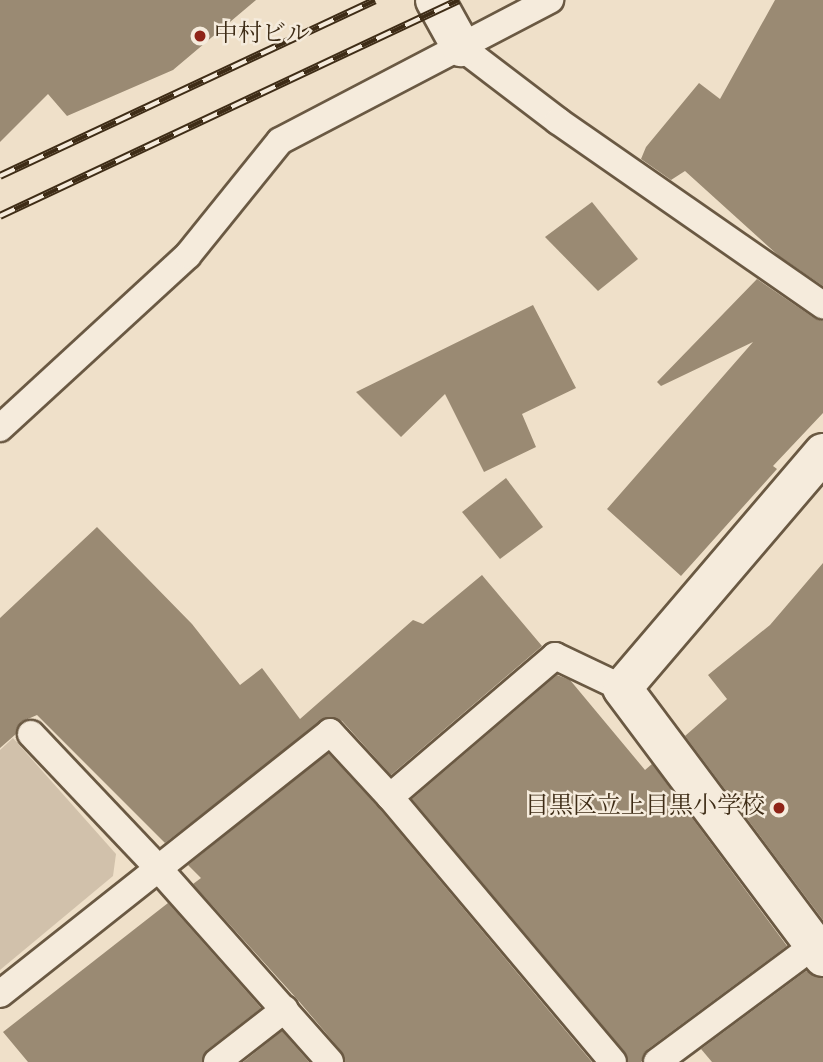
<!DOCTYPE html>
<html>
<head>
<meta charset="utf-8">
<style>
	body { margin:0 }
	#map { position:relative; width:823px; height:1062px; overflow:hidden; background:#efe0c9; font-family:"Sorts Mill Goudy","Noto Serif JP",serif }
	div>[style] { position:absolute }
	.green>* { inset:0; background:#d1c1ab }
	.building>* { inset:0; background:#9a8a73 }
	.roads { filter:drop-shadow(2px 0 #6a5943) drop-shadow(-2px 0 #6a5943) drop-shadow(0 2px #6a5943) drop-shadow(0 -2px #6a5943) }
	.service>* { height:26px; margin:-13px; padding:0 13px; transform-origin:13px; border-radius:13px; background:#f5ebdc }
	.minor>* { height:38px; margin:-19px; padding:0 19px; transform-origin:19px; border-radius:19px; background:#f5ebdc }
	.rail>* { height:8px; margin-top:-4px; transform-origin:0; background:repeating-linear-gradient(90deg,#f5ebdc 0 16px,#3e2c16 0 32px); box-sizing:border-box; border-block:2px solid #3e2c16 }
	.dots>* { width:19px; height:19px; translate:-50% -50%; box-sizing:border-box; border:4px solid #f5ebdc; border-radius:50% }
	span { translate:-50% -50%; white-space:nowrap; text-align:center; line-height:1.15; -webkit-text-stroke:5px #f5ebdc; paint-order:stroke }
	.poi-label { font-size:24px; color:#3e2c16 }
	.left { translate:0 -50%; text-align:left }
	.right { translate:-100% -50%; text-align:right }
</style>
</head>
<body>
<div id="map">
	<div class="green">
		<div style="clip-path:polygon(13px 738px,116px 854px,113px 876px,0 970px,0 750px)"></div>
	</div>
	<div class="building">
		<div style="clip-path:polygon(0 0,256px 0,173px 70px,67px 116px,48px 94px,0 142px)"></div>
		<div style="clip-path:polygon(775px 0,823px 0,823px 286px,779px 256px,685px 171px,671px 180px,641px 159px,646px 147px,699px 83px,720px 99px)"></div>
		<div style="clip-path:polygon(592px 202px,638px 259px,598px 291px,545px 237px)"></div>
		<div style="clip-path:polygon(757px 279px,814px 318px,823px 321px,823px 413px,773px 466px,777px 469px,681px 576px,607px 509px,753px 342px,661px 386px,657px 382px)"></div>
		<div style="clip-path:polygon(533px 305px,576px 388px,522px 414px,536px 447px,484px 472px,445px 394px,401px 437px,356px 392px)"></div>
		<div style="clip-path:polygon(506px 478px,543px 527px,500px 559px,462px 512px)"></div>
		<div style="clip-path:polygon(97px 527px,192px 624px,240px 685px,262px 668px,300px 719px,413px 620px,423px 624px,482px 575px,542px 646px,391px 775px,342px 721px,327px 717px,165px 843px,37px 715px,21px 722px,16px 734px,0 748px,0 618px)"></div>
		<div style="clip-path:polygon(823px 563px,823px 920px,685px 736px,727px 699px,708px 675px,770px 625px)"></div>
		<div style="clip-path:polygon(557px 675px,570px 680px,645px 770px,652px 764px,787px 946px,648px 1049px,641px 1062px,628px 1062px,625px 1052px,412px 799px)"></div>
		<div style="clip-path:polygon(328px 753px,378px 807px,592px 1062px,345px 1062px,342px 1052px,297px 999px,193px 884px,201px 878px,188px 865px)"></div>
		<div style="clip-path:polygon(168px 903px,261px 1008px,207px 1050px,202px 1062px,28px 1062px,3px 1032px)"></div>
		<div style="clip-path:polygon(806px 971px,823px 978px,823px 1062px,712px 1062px,701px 1049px)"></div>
		<div style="clip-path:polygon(282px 1031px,309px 1062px,243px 1062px)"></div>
	</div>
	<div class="roads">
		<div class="service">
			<div style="left:461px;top:47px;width:122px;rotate:37.3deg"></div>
			<div style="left:558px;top:121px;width:323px;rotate:34.8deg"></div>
			<div style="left:0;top:428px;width:255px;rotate:-42.6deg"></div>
			<div style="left:188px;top:255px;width:146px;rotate:-51.1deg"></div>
			<div style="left:280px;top:141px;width:305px;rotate:-27.6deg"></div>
			<div style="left:31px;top:734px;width:185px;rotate:46.5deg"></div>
			<div style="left:158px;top:868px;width:259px;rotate:48.4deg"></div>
			<div style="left:390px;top:797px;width:217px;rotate:-40.5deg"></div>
			<div style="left:555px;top:656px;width:74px;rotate:25.5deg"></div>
			<div style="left:0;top:994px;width:421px;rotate:-38.4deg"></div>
			<div style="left:330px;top:732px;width:88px;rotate:47.3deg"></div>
			<div style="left:390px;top:797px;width:346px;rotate:49.9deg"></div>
			<div style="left:217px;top:1062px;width:86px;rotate:-37.9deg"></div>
			<div style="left:657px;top:1062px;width:194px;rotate:-36.6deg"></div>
		</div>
		<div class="minor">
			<div style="left:435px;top:0;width:54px;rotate:61deg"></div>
			<div style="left:823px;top:453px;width:309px;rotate:130.5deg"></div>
			<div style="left:622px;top:688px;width:336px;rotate:53.2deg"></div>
		</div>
	</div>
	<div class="rail">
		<div style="left:0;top:176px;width:414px;rotate:-25.1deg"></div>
		<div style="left:0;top:216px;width:507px;rotate:-25.2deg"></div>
	</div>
	<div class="dots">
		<div style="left:200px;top:36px;background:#8f2418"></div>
		<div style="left:779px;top:808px;background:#8f2418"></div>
	</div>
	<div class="poi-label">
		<span class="left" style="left:214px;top:36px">中村ビル</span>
		<span class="right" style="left:765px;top:808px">目黒区立上目黒小学校</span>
	</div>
</div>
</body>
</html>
